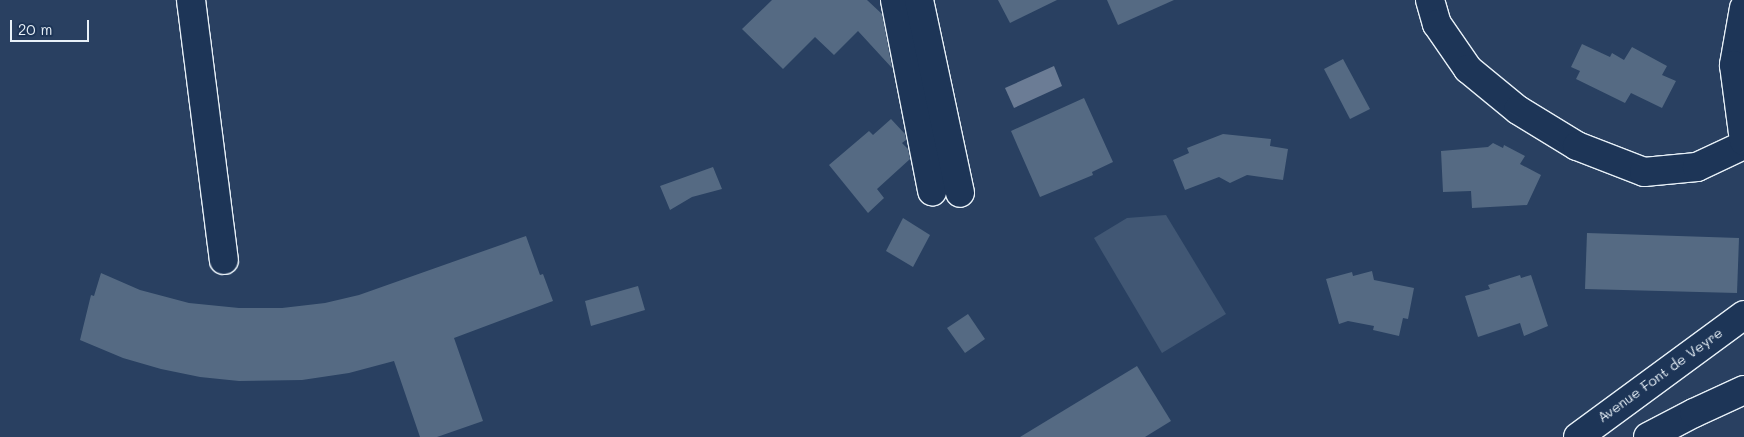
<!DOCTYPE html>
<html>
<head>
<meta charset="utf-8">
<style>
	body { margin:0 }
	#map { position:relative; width:1744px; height:437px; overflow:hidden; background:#294061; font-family:Mali,sans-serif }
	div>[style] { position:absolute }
	.green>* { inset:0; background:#415774 }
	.water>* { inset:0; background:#6b7c95 }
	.building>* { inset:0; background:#556a83 }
	.roads { filter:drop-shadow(1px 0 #e8f1f8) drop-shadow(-1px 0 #e8f1f8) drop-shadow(0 1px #e8f1f8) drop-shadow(0 -1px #e8f1f8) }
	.minor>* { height:28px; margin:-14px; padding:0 14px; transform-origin:14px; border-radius:14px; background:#1d3557 }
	span { translate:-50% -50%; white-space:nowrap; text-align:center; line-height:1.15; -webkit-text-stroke:5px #1d3557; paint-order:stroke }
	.street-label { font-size:14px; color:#e8f1f8 }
	.scale { position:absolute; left:10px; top:20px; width:79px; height:22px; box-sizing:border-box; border:2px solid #e8f1f8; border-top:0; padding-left:6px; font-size:15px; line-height:18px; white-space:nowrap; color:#e8f1f8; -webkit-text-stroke:4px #1d3557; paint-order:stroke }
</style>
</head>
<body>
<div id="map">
	<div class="green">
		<div style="clip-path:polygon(1166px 215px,1226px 314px,1162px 353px,1094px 238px,1127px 218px)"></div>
	</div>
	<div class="water">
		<div style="clip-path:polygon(1054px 66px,1062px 86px,1014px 108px,1005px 88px)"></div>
	</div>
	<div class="building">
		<div style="clip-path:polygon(772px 0,867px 0,882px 14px,892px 68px,858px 31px,834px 55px,815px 37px,783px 69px,742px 29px)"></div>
		<div style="clip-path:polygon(998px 0,1057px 0,1010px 23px)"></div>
		<div style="clip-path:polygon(1107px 0,1174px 0,1118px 25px)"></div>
		<div style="clip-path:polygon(1582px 44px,1610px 57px,1612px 53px,1624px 60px,1632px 47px,1667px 66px,1662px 75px,1676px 81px,1662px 108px,1631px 93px,1625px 103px,1576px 79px,1580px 71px,1571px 67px)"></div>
		<div style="clip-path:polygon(1343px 59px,1370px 109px,1350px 119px,1324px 69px)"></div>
		<div style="clip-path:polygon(1084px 98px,1113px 162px,1092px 172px,1093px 175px,1040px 197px,1011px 131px)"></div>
		<div style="clip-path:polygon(891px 119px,905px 134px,906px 140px,902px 143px,908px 149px,910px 159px,877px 189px,884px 198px,868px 213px,829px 165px,869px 131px,873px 135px)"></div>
		<div style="clip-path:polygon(1223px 134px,1271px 139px,1270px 146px,1288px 149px,1283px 180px,1247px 175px,1230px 183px,1219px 177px,1185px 190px,1173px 160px,1189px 153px,1187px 148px)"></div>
		<div style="clip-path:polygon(1493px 143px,1503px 148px,1504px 145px,1525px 156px,1520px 164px,1541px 175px,1527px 205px,1472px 208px,1471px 191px,1443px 192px,1441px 151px,1488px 147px)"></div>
		<div style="clip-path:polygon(713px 167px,722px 189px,692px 197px,670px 210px,660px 186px)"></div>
		<div style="clip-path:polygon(903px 218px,930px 235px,913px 267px,886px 251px)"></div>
		<div style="clip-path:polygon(1587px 233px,1739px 238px,1737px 293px,1585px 289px)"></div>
		<div style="clip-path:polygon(526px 236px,540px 275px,543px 274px,553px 301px,454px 338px,483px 421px,437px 437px,420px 437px,394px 361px,349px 373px,302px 380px,239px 381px,200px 377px,161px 369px,123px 358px,80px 340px,91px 295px,94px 296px,101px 273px,140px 290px,189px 303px,239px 308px,282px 308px,325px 303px,359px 295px)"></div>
		<div style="clip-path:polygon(1372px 271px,1374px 280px,1414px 288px,1408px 319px,1403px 318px,1399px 336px,1373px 330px,1374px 326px,1348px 321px,1339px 324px,1326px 279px,1352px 272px,1353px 276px)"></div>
		<div style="clip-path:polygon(1520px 275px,1521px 278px,1531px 275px,1548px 326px,1524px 336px,1520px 323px,1478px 337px,1465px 296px,1490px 289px,1488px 285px)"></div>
		<div style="clip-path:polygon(638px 286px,645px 310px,591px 326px,585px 301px)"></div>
		<div style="clip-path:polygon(968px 314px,985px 339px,965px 353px,947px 328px)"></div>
		<div style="clip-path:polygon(1137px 366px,1171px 421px,1145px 437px,1020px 437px)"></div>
	</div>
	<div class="roads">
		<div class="minor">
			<div style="left:191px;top:0;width:262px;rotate:82.8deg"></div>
			<div style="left:895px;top:0;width:195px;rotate:79deg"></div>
			<div style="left:919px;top:0;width:197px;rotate:78deg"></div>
			<div style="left:1430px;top:0;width:25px;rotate:74deg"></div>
			<div style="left:1437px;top:24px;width:55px;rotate:55.4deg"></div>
			<div style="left:1468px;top:69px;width:65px;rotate:39.4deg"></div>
			<div style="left:1518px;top:110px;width:69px;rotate:31.4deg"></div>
			<div style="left:1577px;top:146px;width:72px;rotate:21.2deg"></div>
			<div style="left:1644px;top:172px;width:53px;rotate:-5.4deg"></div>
			<div style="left:1697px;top:167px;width:52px;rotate:-25.1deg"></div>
			<div style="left:1744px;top:8px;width:58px;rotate:100deg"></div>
			<div style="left:1734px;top:65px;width:77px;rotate:82.5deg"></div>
			<div style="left:1578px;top:437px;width:206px;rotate:-36.3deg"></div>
			<div style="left:1648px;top:437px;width:52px;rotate:-27.6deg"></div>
			<div style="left:1694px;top:413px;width:55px;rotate:-24.7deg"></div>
		</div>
	</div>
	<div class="street-label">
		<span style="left:1660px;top:375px;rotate:-36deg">Avenue Font de Veyre</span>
	</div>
	<div class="scale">20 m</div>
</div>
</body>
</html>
